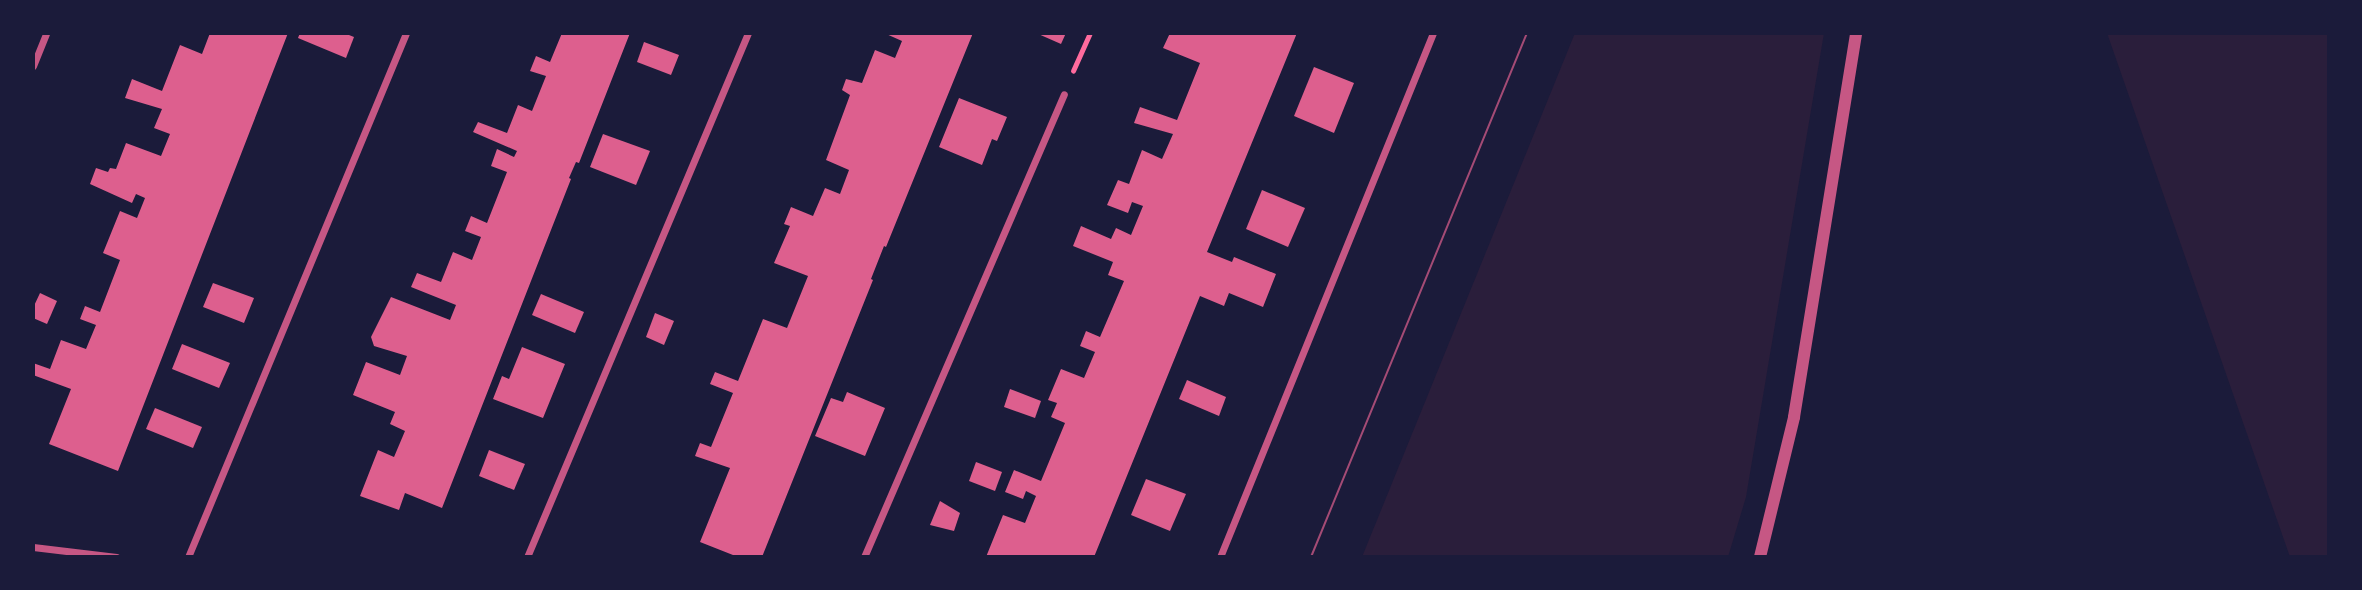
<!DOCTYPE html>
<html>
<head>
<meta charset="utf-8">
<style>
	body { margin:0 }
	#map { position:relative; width:2362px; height:590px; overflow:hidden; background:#1b1b3a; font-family:Lato,sans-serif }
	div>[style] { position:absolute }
	.green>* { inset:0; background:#2a1e3b }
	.building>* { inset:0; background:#dd5f8e }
	.path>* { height:4.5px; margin:-2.25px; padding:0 2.25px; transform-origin:2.25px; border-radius:2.25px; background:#ff6b9d }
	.minor>* { height:7px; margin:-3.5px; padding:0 3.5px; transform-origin:3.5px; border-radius:3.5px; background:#c65784 }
	.tertiary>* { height:12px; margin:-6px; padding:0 6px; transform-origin:6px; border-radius:6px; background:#c65784 }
	.tram>* { height:2px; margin:-1px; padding:0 1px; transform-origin:1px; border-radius:1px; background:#a44b75 }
	span { translate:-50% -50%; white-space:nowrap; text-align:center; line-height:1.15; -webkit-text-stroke:5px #1b1b3a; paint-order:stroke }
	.frame { position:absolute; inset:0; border:35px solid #1b1b3a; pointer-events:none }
</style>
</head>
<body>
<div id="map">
	<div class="green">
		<div style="clip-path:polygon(1575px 33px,1824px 33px,1746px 497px,1728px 557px,1362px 557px)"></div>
		<div style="clip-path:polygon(2107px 33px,2329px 33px,2329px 557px,2290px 557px)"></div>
	</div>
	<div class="building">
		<div style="clip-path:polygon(210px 33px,288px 33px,118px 471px,49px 444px,71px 389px,33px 375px,33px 363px,50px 369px,61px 340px,86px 349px,96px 325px,80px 319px,85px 306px,100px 312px,120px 260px,103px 253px,120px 211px,137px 218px,145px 198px,136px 194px,132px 203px,90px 184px,96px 168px,108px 172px,110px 168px,116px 169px,126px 143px,161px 156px,170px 134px,154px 128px,162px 109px,125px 98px,132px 79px,162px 91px,180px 45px,202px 54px)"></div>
		<div style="clip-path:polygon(300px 33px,344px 33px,354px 37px,346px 58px,298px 38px)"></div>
		<div style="clip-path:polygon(562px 33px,630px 33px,579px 163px,576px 162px,569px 178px,571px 179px,442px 508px,405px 493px,399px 510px,360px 496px,378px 450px,394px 457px,405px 431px,390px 424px,395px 412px,353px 395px,366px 362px,400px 375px,407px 356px,374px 346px,371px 337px,391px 297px,450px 320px,456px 305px,411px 287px,417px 273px,441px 282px,453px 252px,472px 260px,481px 237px,465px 231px,471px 216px,487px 223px,507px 172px,491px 166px,497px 149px,514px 157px,517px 151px,473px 132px,478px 122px,507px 133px,518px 105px,532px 111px,546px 76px,530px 71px,536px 56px,550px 62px)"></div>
		<div style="clip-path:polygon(884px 33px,973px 33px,886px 247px,884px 246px,871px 279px,873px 280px,762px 557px,738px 557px,700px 542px,730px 468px,695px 456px,700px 443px,711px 447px,733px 393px,710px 384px,715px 372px,738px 381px,763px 319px,787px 328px,808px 276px,774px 263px,790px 226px,784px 224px,791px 207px,813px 216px,825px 188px,840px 194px,849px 170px,826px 160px,850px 95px,842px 90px,846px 79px,862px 83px,875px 50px,895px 58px,902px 41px)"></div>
		<div style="clip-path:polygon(1036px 33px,1066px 33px,1061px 44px)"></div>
		<div style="clip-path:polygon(1170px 33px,1297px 33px,1207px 252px,1232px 262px,1234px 257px,1276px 274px,1263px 307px,1229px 293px,1224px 306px,1200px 296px,1094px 557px,986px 557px,1003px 515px,1025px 523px,1036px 496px,1026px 491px,1023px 499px,1005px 492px,1014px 470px,1041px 481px,1065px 423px,1051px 417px,1057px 403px,1048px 400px,1061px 369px,1084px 378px,1095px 352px,1080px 346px,1086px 331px,1100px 337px,1124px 281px,1108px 275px,1113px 262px,1073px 246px,1081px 226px,1111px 239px,1116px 228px,1131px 235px,1143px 206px,1132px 202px,1128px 213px,1107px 205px,1118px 180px,1129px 184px,1142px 150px,1162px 159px,1173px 134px,1134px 123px,1140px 107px,1177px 120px,1200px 63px,1163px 48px)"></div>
		<div style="clip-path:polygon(644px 42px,679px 55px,671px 75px,637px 62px)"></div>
		<div style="clip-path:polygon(1314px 67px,1354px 83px,1334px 133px,1294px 116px)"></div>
		<div style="clip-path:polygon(959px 98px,1007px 117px,997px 141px,992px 139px,982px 165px,939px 147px)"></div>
		<div style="clip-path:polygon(603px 134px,650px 151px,636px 185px,590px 167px)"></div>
		<div style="clip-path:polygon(1262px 190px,1305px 208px,1288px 247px,1246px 229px)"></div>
		<div style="clip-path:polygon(213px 283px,254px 298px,244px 323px,203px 307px)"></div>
		<div style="clip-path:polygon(40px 293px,57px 301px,47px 324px,33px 318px,33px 308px)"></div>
		<div style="clip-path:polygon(541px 294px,584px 312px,575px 333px,532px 315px)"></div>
		<div style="clip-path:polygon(655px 313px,674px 321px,664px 345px,646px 337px)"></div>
		<div style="clip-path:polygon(182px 344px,230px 363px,219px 388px,172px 369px)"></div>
		<div style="clip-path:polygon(522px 347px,565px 364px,543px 418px,493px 399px,502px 376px,509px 379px)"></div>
		<div style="clip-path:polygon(1187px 380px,1226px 397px,1219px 416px,1179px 399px)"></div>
		<div style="clip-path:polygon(1010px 389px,1041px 401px,1035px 418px,1004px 407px)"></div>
		<div style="clip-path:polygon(847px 392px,885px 408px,865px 456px,815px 436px,831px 398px,843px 402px)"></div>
		<div style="clip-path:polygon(155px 408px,202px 427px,193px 448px,146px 429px)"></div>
		<div style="clip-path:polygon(489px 450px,525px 464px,514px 490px,479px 476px)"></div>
		<div style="clip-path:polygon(976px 462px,1002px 472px,995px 491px,969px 481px)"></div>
		<div style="clip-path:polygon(1146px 479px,1186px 494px,1170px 531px,1131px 515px)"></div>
		<div style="clip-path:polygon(940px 501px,960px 513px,954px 531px,930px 525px)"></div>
	</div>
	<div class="path">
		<div style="left:1073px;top:71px;width:42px;rotate:-65.9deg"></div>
	</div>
	<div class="minor">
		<div style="left:33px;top:66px;width:35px;rotate:-68deg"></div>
		<div style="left:33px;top:547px;width:84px;rotate:6.9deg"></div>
		<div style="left:188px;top:557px;width:568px;rotate:-67.41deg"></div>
		<div style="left:527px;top:557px;width:569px;rotate:-67.13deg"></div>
		<div style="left:864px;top:557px;width:504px;rotate:-66.64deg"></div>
		<div style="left:1220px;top:557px;width:566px;rotate:-67.88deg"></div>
	</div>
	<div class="tertiary">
		<div style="left:1760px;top:557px;width:144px;rotate:-76.3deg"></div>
		<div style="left:1794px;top:417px;width:389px;rotate:-80.8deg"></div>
	</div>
	<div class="tram">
		<div style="left:1311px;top:557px;width:567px;rotate:-67.6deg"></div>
	</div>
	<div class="frame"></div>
</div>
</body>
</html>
